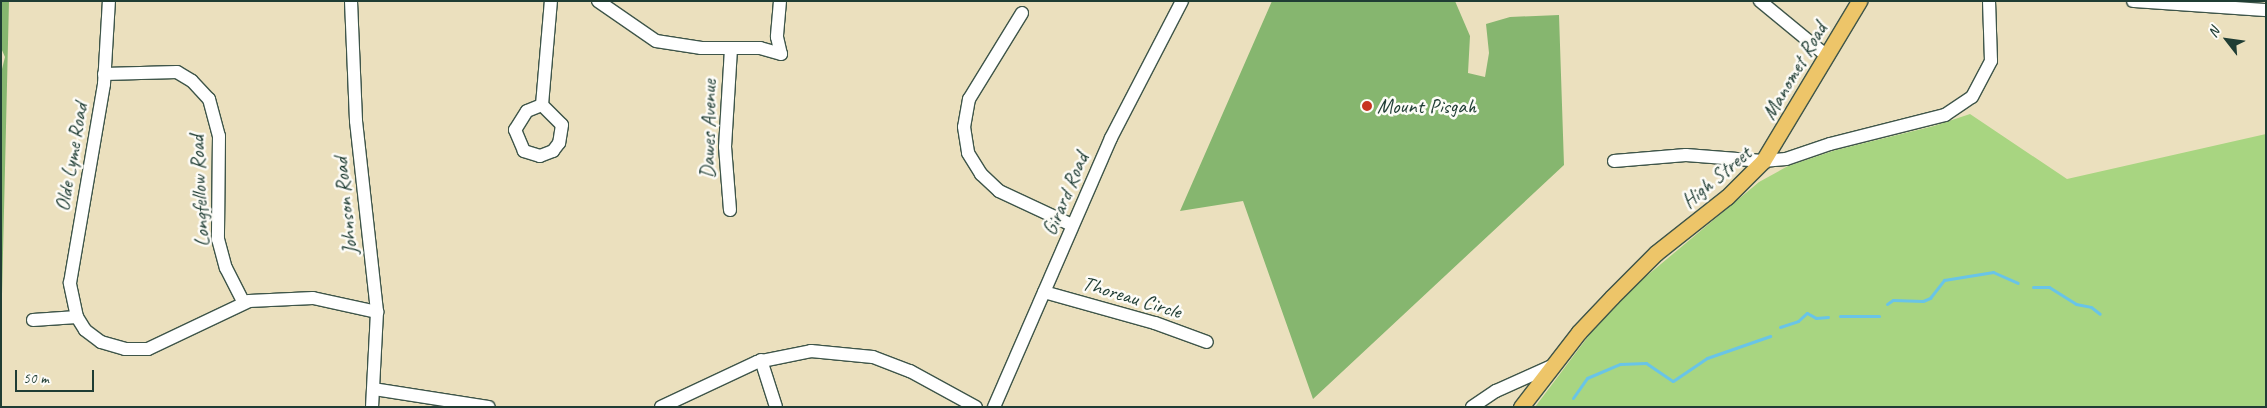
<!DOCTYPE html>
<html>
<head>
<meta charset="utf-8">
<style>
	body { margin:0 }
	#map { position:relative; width:2267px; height:408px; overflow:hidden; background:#ebe0be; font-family:Caveat,sans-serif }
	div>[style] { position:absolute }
	.green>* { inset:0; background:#a8d581 }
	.forest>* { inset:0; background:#86b66f }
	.stream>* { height:3px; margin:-1.5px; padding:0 1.5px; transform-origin:1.5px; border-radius:1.5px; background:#69c4e7 }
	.roads { filter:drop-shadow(1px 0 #3e5549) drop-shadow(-1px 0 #3e5549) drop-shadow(0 1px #3e5549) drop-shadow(0 -1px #3e5549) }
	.minor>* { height:12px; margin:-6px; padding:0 6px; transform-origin:6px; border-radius:6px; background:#fff }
	.major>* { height:15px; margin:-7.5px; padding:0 7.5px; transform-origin:7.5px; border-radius:7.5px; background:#edc569 }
	.dots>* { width:14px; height:14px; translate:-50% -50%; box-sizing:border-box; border:2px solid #fdfcf7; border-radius:50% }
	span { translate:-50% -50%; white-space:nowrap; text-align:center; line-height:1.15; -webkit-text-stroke:5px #fdfcf7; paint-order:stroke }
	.street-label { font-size:21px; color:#1f3d34 }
	.poi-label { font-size:21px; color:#1f3d34 }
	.left { translate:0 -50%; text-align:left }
	.frame { position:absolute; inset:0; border:2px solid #1f3d34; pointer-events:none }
	.north { position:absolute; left:2202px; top:15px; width:50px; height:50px; -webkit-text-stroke:4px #fdfcf7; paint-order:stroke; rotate:300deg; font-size:14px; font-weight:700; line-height:20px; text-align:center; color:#1f3d34 }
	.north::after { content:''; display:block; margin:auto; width:18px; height:22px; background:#1f3d34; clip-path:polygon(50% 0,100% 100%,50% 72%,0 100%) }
	.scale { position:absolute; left:15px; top:370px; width:79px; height:22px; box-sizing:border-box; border:2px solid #1f3d34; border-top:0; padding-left:6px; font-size:15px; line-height:18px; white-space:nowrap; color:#1f3d34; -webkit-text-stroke:4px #fdfcf7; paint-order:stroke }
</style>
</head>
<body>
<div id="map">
	<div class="green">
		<div style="clip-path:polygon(1970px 114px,2067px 179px,2266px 134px,2266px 407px,1535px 407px,1593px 330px,1637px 284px,1759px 182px,1788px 166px,1836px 150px,1934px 126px)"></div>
	</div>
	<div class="forest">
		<div style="clip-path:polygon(1px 1px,9px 1px,1px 337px,1px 73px,5px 57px,1px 48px)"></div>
		<div style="clip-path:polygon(1272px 1px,1455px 1px,1470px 36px,1468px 73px,1485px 77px,1489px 53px,1486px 24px,1510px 17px,1559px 15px,1564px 165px,1313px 399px,1243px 201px,1180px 211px)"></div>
	</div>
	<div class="stream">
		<div style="left:2033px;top:287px;width:16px"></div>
		<div style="left:2049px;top:287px;width:32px;rotate:32deg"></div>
		<div style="left:2076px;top:304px;width:15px;rotate:11deg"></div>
		<div style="left:2091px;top:307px;width:11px;rotate:38deg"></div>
		<div style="left:1887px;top:304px;width:7px;rotate:-34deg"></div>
		<div style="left:1893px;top:300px;width:30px;rotate:2deg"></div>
		<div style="left:1923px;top:301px;width:8px;rotate:-23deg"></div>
		<div style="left:1930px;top:298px;width:23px;rotate:-52deg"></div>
		<div style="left:1944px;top:280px;width:50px;rotate:-9.3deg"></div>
		<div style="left:1993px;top:272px;width:27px;rotate:24deg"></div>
		<div style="left:1840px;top:316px;width:39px"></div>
		<div style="left:1780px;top:327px;width:19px;rotate:-18deg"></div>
		<div style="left:1798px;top:321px;width:12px;rotate:-42deg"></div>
		<div style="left:1807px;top:313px;width:10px;rotate:29deg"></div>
		<div style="left:1816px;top:318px;width:12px;rotate:-5deg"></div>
		<div style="left:1573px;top:398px;width:24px;rotate:-55deg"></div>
		<div style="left:1587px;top:378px;width:36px;rotate:-23deg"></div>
		<div style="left:1620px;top:364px;width:26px;rotate:-2deg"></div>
		<div style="left:1646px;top:363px;width:32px;rotate:34deg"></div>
		<div style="left:1673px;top:381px;width:41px;rotate:-34.1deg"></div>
		<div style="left:1707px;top:358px;width:67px;rotate:-19.2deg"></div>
	</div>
	<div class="roads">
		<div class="minor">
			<div style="left:351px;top:1px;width:120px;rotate:87.6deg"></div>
			<div style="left:356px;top:121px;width:192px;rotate:83.7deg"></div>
			<div style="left:377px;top:312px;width:95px;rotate:93deg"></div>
			<div style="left:598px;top:1px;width:70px;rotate:34.6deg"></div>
			<div style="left:656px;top:41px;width:46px;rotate:8.8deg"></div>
			<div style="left:701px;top:48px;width:59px"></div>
			<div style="left:760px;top:48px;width:22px;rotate:16deg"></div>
			<div style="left:780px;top:1px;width:36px;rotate:95deg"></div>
			<div style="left:777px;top:37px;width:17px;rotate:77deg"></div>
			<div style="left:1760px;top:1px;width:87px;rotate:39.4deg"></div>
			<div style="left:2133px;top:1px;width:133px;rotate:3.9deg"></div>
			<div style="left:1022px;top:13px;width:101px;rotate:121.6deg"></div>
			<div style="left:969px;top:99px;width:28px;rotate:100deg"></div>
			<div style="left:964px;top:127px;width:26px;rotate:81deg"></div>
			<div style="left:968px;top:153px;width:25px;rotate:58deg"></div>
			<div style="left:981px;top:174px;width:25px;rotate:43deg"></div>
			<div style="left:999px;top:191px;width:81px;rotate:25deg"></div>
			<div style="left:104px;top:74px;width:73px;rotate:-1.6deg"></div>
			<div style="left:177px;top:72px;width:17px;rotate:31deg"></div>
			<div style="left:192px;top:81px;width:25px;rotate:47deg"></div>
			<div style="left:209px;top:99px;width:38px;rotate:75deg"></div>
			<div style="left:219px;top:136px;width:103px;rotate:90.6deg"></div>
			<div style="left:218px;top:239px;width:30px;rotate:75deg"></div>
			<div style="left:226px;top:268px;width:39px;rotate:63deg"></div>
			<div style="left:542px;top:105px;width:28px;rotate:45deg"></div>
			<div style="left:562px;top:125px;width:18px;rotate:99deg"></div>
			<div style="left:559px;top:143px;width:10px;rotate:127deg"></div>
			<div style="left:553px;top:151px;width:14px;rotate:159deg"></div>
			<div style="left:540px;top:156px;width:17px;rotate:-163deg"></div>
			<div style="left:524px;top:151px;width:23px;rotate:-113deg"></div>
			<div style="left:515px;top:130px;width:22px;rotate:-58deg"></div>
			<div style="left:527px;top:111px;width:16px;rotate:-22deg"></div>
			<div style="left:542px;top:105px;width:104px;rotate:-85.1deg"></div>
			<div style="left:1614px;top:161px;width:72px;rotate:-4.8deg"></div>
			<div style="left:1686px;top:155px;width:77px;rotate:4.5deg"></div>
			<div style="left:1763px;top:161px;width:23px;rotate:-5deg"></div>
			<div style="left:1786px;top:159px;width:46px;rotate:-18.8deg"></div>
			<div style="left:1830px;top:144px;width:119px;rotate:-14.2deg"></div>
			<div style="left:1945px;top:115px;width:32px;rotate:-34deg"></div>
			<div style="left:1972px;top:97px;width:41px;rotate:-62.2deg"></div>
			<div style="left:1991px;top:61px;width:60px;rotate:-91.9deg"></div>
			<div style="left:730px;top:210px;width:63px;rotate:-94.5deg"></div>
			<div style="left:725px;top:147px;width:99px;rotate:-86.5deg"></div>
			<div style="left:1044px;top:292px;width:115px;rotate:15.6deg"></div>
			<div style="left:1155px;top:323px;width:55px;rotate:20.1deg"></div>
			<div style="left:77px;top:317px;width:35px;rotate:-102deg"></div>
			<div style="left:70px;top:283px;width:202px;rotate:-80.3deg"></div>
			<div style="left:104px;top:84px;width:83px;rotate:-86.6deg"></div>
			<div style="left:33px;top:320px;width:44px;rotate:-3.9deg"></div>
			<div style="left:77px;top:317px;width:15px;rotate:58deg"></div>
			<div style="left:85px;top:330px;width:20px;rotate:37deg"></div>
			<div style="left:101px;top:342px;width:25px;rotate:16deg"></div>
			<div style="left:125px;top:349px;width:23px"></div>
			<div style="left:148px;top:349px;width:112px;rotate:-25.4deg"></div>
			<div style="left:249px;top:301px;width:64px;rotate:-2.7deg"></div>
			<div style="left:313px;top:298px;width:66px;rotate:12.3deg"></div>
			<div style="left:761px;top:360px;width:49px;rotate:72.3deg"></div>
			<div style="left:374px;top:389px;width:116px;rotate:8.9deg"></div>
			<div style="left:661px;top:407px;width:106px;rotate:-25.1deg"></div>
			<div style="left:757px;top:362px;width:55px;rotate:-11.5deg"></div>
			<div style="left:811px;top:351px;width:62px;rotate:5.5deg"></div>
			<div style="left:873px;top:357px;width:40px;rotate:21deg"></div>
			<div style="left:910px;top:371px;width:75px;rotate:28.6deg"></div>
			<div style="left:994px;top:407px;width:293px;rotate:-66.5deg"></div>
			<div style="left:1111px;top:138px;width:154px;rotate:-62.6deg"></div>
			<div style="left:1472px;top:407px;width:29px;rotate:-34deg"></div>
			<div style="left:1496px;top:391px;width:61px;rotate:-24.1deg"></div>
		</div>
		<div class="major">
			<div style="left:1521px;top:407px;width:95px;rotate:-52.3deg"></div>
			<div style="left:1579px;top:332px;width:48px;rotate:-46.7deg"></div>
			<div style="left:1612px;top:297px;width:62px;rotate:-45deg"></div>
			<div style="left:1656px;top:253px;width:90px;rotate:-38.3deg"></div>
			<div style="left:1727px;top:197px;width:51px;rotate:-45deg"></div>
			<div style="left:1763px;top:161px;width:187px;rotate:-59deg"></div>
		</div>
	</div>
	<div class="dots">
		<div style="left:1367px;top:106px;background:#c8321e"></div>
	</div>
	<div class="street-label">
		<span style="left:1794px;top:71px;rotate:-60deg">Manomet Road</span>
		<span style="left:708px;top:129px;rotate:-89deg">Dawes Avenue</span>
		<span style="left:71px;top:157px;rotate:-80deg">Olde Lyme Road</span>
		<span style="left:1716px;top:177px;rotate:-40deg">High Street</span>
		<span style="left:199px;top:191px;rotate:-93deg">Longfellow Road</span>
		<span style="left:1065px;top:194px;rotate:-67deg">Girard Road</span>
		<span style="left:345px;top:206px;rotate:-96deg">Johnson Road</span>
		<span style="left:1132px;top:297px;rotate:17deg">Thoreau Circle</span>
	</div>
	<div class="poi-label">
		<span class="left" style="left:1377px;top:106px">Mount Pisgah</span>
	</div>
	<div class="frame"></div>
	<div class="north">N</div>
	<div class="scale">50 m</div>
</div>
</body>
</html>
